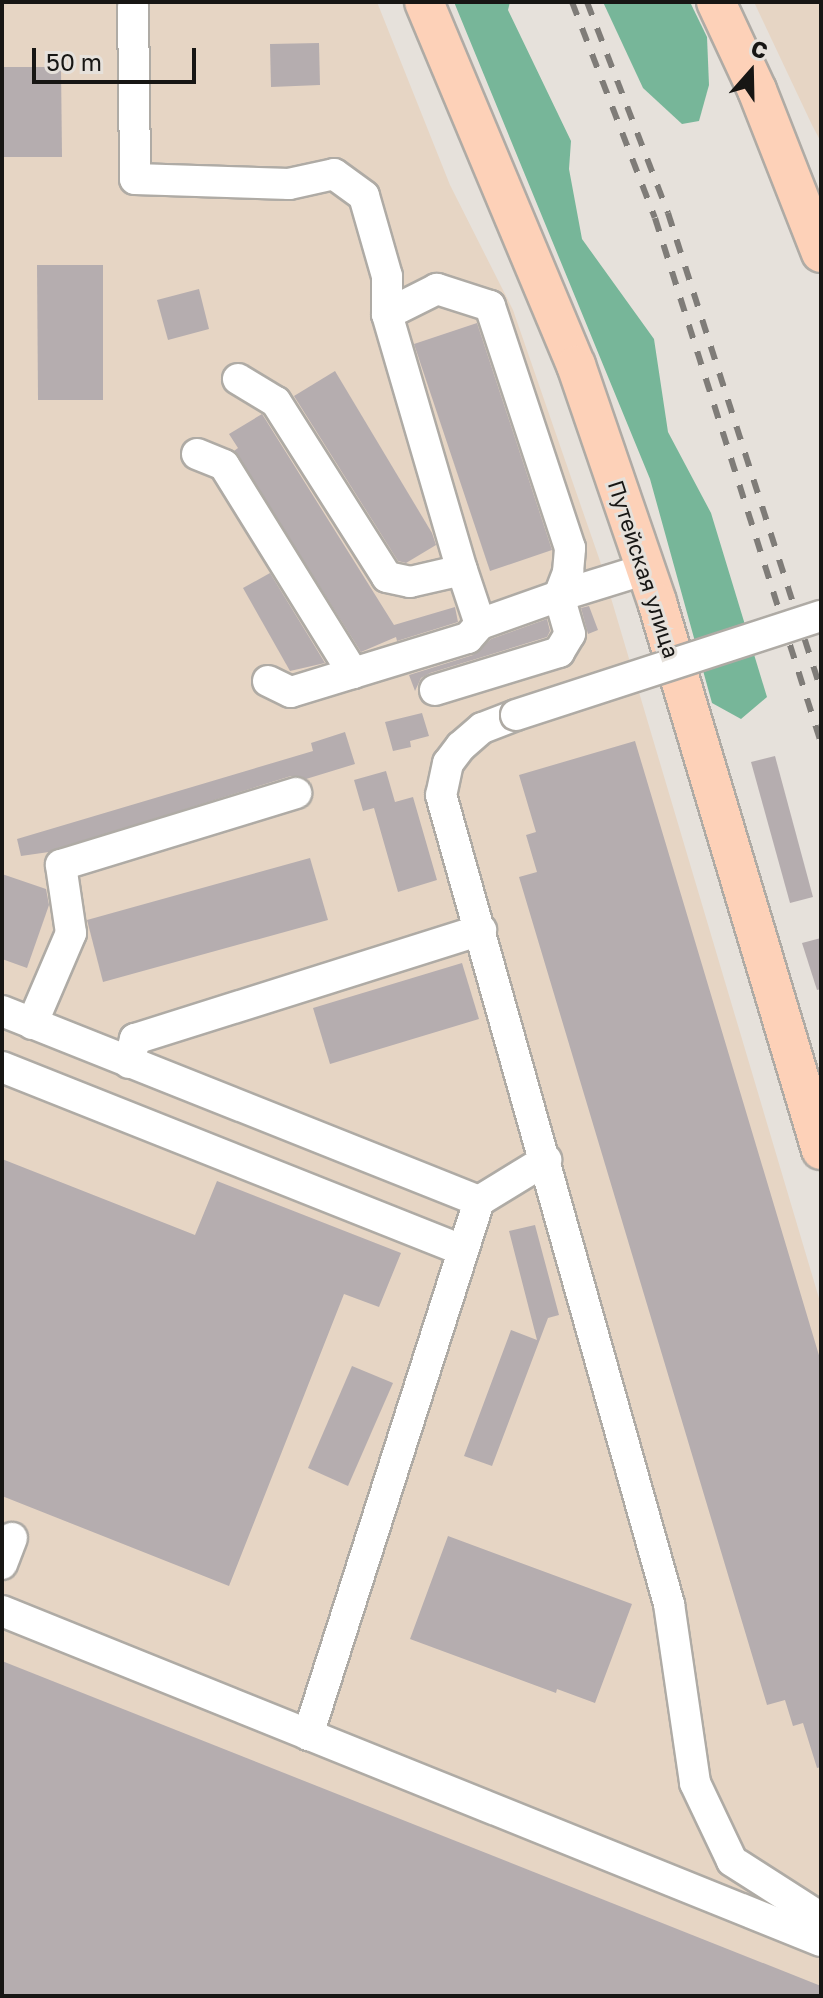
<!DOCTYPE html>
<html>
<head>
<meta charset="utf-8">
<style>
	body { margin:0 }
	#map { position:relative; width:823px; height:1998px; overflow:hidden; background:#e6e1db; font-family:"Golos Text",sans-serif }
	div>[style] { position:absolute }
	.industrial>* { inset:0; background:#e6d5c4 }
	.forest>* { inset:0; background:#77b699 }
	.building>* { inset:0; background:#b5adaf }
	.roads { filter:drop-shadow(2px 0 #afaba5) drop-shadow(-2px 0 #afaba5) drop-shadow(0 2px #afaba5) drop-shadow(0 -2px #afaba5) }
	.minor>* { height:30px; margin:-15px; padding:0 15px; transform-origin:15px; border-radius:15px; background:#fff }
	.major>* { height:38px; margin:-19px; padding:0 19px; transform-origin:19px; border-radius:19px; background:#fdd1b8 }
	.rail>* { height:6px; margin-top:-3px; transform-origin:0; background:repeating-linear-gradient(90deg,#7f7c78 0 14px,transparent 0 28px) }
	.bridges { filter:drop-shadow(2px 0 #afaba5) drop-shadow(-2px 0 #afaba5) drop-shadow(0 2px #afaba5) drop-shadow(0 -2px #afaba5) }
	.minor-bridge>* { height:30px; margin:-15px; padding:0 15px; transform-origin:15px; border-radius:15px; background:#fff }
	span { translate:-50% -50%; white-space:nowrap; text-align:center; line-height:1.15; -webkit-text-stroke:6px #e6e1db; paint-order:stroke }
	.street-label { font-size:22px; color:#171614 }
	.frame { position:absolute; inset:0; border:4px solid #171614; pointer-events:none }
	.north { position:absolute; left:711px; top:32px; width:80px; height:80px; -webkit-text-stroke:6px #e6e1db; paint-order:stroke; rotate:20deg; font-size:22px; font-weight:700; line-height:32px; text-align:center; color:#171614 }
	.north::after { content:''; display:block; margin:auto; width:28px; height:36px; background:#171614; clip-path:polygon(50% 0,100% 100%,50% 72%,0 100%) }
	.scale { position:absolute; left:32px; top:48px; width:164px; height:36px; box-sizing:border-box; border:4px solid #171614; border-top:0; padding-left:10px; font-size:24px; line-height:28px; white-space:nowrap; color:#171614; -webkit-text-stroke:6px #e6e1db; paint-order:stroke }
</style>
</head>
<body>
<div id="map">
	<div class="industrial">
		<div style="clip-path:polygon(2px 2px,377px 2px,450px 185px,513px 310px,600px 561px,821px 1305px,821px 1996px,2px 1996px)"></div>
		<div style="clip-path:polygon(754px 2px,821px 2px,821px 142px,812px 125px)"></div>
	</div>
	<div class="forest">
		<div style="clip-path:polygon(454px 2px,510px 2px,508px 10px,571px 141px,569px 169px,582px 239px,654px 339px,668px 432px,711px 513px,767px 697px,741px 719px,712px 703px,650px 479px)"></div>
		<div style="clip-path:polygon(603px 2px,690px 2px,707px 37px,709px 85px,699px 121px,682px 124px,643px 88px)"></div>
	</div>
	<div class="building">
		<div style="clip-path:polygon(319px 43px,320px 85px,271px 87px,270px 44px)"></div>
		<div style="clip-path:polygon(2px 67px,61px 67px,62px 157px,2px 157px)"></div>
		<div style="clip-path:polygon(37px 265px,103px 265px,103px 400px,38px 400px)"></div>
		<div style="clip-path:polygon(199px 289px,209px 329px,168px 340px,157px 300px)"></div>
		<div style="clip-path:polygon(477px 323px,552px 550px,490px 571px,414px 344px)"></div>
		<div style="clip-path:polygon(335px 371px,432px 533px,436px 545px,406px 563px,398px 561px,294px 396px)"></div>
		<div style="clip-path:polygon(262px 414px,394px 625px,455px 607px,458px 622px,397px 641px,396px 637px,361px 652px,234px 451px,238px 448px,229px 434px)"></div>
		<div style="clip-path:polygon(270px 573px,325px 663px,290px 671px,243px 588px)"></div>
		<div style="clip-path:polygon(589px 606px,598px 630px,588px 634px,581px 608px)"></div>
		<div style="clip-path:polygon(547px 619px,550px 631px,547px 637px,430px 673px,421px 678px,415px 691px,409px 675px,473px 655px,491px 639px)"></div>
		<div style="clip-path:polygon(422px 713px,429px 736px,410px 741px,411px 747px,393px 751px,385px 722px)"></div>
		<div style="clip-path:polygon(345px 732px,355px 764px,306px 779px,291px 776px,49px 852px,21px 856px,17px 839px,313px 751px,311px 743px)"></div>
		<div style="clip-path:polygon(635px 741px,821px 1362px,821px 1767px,817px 1768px,803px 1723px,793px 1726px,785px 1700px,767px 1705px,519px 877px,537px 872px,526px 835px,536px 832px,519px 775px)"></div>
		<div style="clip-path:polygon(775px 756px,813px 897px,790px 903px,751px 762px)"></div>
		<div style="clip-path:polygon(386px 771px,395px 802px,413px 797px,437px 880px,398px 892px,374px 808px,363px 811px,354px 780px)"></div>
		<div style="clip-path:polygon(310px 858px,328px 920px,103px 982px,87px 920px)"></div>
		<div style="clip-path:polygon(2px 874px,46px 889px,49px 905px,27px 968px,2px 959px)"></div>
		<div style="clip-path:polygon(821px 938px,821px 989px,817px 990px,802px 943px)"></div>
		<div style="clip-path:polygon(462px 963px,479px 1019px,330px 1064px,313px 1008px)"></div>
		<div style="clip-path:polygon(2px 1159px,195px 1235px,217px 1181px,401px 1253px,379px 1307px,344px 1294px,229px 1586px,2px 1496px)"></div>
		<div style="clip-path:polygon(535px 1225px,559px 1315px,548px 1318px,492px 1466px,464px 1456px,511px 1330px,537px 1340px,509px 1231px)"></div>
		<div style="clip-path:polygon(352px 1366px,393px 1383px,348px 1486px,308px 1468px)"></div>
		<div style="clip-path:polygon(448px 1536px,632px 1604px,595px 1703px,557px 1689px,556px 1693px,410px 1639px)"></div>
		<div style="clip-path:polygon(2px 1661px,821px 1986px,821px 1996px,2px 1996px)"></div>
	</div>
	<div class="roads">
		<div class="minor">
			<div style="left:133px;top:6px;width:173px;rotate:89.3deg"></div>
			<div style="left:135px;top:179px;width:154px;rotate:1.9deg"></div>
			<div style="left:289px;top:184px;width:46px;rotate:-12.5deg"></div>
			<div style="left:334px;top:174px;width:37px;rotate:36deg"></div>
			<div style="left:364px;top:196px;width:83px;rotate:74deg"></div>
			<div style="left:387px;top:276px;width:38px;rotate:90deg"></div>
			<div style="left:238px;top:379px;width:44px;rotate:31.2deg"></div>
			<div style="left:276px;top:402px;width:207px;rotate:57.6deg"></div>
			<div style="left:387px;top:577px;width:24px;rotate:12deg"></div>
			<div style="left:410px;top:582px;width:53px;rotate:-13deg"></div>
			<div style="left:462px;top:570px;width:57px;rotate:71.6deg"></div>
			<div style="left:197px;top:454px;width:29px;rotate:22deg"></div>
			<div style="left:224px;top:465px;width:245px;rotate:58.2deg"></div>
			<div style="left:268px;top:681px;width:25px;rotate:26deg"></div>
			<div style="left:291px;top:692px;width:185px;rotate:-17deg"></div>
			<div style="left:468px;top:638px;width:18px;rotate:-49deg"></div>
			<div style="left:480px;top:624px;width:84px;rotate:-19.5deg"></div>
			<div style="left:559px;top:596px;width:26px;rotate:-69deg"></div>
			<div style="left:568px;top:572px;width:24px;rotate:-85deg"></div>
			<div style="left:570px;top:548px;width:255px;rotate:-108.3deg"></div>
			<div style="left:490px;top:306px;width:56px;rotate:-162.2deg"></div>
			<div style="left:437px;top:289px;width:56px;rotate:153.4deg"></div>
			<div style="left:387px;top:314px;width:267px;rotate:73.7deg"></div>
			<div style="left:435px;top:690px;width:130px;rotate:-17deg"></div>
			<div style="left:559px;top:652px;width:21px;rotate:-59deg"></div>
			<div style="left:570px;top:634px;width:40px;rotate:-106deg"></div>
			<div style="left:559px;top:596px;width:91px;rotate:-17.2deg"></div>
			<div style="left:516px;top:715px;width:36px;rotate:159deg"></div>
			<div style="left:482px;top:728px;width:28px;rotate:139deg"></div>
			<div style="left:461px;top:746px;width:21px;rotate:127deg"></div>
			<div style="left:448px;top:763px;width:33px;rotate:102deg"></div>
			<div style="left:441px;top:795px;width:841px;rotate:74.26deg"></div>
			<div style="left:669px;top:1604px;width:181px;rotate:81.7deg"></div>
			<div style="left:695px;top:1783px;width:86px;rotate:64.6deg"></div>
			<div style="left:732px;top:1861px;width:106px;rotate:32.6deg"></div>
			<div style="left:2px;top:1011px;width:513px;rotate:21.72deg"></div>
			<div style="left:479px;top:1201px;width:79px;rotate:-31.5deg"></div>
			<div style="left:32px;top:1024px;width:99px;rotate:-66.8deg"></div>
			<div style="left:71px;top:933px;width:69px;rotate:-98.4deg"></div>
			<div style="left:61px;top:865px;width:246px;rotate:-17deg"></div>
			<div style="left:129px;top:1063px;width:25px;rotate:-76deg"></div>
			<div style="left:135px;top:1039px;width:363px;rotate:-17.5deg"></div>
			<div style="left:2px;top:1067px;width:496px;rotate:21.7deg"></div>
			<div style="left:2px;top:1564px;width:28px;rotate:-69deg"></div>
			<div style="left:2px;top:1611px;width:883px;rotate:21.95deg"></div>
			<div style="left:308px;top:1735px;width:561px;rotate:-72.24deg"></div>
		</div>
		<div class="major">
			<div style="left:424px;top:2px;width:394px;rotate:67.3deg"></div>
			<div style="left:576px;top:365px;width:250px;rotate:71.1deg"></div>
			<div style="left:657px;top:602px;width:572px;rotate:73.34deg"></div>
			<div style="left:716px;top:2px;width:97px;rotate:65deg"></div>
			<div style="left:757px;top:90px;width:175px;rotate:68.6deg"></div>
		</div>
	</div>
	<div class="rail">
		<div style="left:572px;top:2px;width:231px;rotate:69deg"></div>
		<div style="left:655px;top:218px;width:551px;rotate:72.45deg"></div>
		<div style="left:587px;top:2px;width:226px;rotate:69deg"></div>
		<div style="left:668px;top:213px;width:501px;rotate:72.22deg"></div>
	</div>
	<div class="bridges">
		<div class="minor-bridge">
			<div style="left:516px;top:715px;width:321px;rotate:-18deg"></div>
		</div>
	</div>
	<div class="street-label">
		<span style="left:644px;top:569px;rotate:72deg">Путейская улица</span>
	</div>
	<div class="frame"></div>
	<div class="north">С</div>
	<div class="scale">50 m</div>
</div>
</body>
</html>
